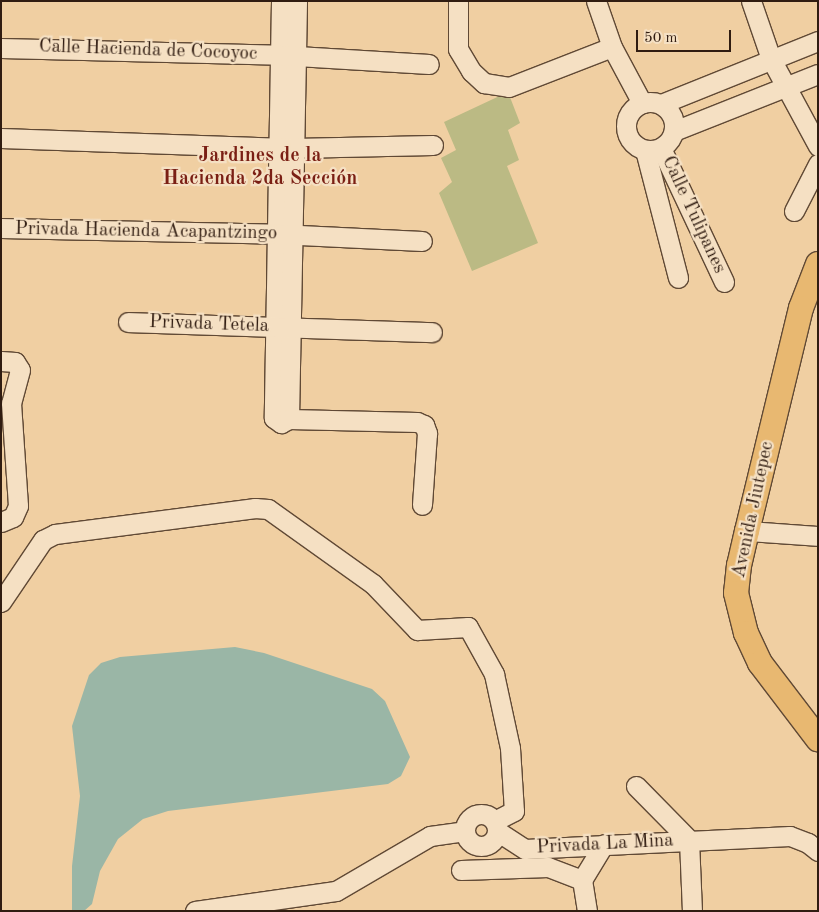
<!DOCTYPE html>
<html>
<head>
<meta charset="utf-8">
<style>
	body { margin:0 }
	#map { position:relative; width:819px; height:912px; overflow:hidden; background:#f0cfa2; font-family:"Old Standard TT",serif }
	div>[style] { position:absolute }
	.green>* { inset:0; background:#bbba84 }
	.water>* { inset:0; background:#9ab6a6 }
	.roads { filter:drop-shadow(1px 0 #604935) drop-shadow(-1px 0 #604935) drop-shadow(0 1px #604935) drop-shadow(0 -1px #604935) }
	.minor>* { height:19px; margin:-9.5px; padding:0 9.5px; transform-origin:9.5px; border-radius:9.5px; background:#f5e0c3 }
	.minor>.ring { margin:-9.5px; padding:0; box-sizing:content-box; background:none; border:19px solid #f5e0c3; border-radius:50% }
	.major>* { height:24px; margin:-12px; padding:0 12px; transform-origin:12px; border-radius:12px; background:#e8b871 }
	span { translate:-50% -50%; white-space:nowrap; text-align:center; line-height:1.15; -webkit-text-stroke:4.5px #f5e0c3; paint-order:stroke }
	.street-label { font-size:19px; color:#301c11 }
	.neighbourhood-label { font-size:20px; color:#7a1f14; font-weight:700 }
	.frame { position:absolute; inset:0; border:2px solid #301c11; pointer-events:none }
	.scale { position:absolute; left:636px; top:30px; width:95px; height:22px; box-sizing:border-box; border:2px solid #301c11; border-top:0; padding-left:6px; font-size:15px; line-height:18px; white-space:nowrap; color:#301c11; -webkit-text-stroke:4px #f5e0c3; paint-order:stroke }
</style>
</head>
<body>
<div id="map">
	<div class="green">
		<div style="clip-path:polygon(508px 92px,520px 123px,508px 130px,519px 160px,507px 166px,538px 243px,472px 271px,439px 193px,452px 182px,441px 158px,456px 150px,444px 122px)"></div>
	</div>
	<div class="water">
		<div style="clip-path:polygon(235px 647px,264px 653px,372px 689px,385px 701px,410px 757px,401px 776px,388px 784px,168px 811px,143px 819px,118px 839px,100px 871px,92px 904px,84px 911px,72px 911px,72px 866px,80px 796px,72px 726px,89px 675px,101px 663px,120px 657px)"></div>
	</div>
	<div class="roads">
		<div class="minor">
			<div style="left:281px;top:1px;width:417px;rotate:91deg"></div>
			<div style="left:274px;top:418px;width:9px;rotate:36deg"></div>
			<div style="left:281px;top:423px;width:9px;rotate:-27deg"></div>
			<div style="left:289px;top:419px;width:418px;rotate:-88.9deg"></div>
			<div style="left:458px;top:1px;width:48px;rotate:90deg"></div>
			<div style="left:458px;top:49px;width:26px;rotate:59deg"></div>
			<div style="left:471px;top:71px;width:18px;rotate:43deg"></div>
			<div style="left:484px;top:83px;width:25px;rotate:9deg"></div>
			<div style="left:509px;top:87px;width:110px;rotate:-21.2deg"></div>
			<div style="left:596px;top:1px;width:49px;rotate:70.8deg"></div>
			<div style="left:612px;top:47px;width:64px;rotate:61.8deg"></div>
			<div style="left:751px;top:1px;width:61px;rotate:71deg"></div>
			<div style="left:771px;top:59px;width:99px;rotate:61.6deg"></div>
			<div style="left:1px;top:48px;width:279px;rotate:1.4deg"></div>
			<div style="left:280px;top:55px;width:149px;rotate:3.5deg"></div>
			<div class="ring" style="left:626px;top:102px;width:29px;height:29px"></div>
			<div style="left:661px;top:104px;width:169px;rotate:-21.9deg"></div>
			<div style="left:674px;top:131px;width:155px;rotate:-21.6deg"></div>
			<div style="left:1px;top:138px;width:292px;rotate:2deg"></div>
			<div style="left:293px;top:148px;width:140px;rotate:-1.2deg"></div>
			<div style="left:661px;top:148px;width:148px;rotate:64.8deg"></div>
			<div style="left:645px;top:150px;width:132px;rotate:75.5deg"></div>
			<div style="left:794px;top:211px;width:53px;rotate:-62.9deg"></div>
			<div style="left:1px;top:228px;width:278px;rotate:1.2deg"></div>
			<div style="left:279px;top:234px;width:143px;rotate:2.8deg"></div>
			<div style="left:128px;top:322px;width:304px;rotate:1.9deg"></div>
			<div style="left:1px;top:361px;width:14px;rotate:4deg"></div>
			<div style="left:15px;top:362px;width:9px;rotate:58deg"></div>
			<div style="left:20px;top:370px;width:34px;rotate:105deg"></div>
			<div style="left:11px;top:403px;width:103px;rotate:86.1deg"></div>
			<div style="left:18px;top:506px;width:12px;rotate:114deg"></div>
			<div style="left:13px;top:517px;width:13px;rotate:157deg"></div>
			<div style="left:289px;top:419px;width:128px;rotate:1.3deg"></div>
			<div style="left:417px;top:422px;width:8px;rotate:23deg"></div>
			<div style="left:424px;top:425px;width:9px;rotate:69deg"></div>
			<div style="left:427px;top:433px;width:72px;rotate:94deg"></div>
			<div style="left:747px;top:531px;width:71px;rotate:4deg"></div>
			<div style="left:1px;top:602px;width:75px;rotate:-55.9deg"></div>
			<div style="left:43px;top:540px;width:13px;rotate:-27deg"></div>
			<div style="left:55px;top:534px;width:202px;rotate:-7.4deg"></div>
			<div style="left:255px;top:508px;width:13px;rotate:4deg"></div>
			<div style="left:268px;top:509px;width:129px;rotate:35.5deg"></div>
			<div style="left:373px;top:584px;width:64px;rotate:46.3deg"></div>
			<div style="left:417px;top:630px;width:51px;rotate:-3.4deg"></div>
			<div style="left:468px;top:627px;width:54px;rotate:61deg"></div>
			<div style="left:494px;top:674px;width:76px;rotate:77.8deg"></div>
			<div style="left:510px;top:748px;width:63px;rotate:86.4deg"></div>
			<div style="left:514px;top:811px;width:22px;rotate:153deg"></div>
			<div style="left:636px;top:786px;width:76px;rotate:45.5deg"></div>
			<div style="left:689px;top:840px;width:71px;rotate:87.6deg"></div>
			<div class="ring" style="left:465px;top:814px;width:13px;height:13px"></div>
			<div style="left:497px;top:831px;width:33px;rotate:33deg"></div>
			<div style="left:525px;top:849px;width:265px;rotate:-2.8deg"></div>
			<div style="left:790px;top:836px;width:19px;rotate:21deg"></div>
			<div style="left:808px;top:843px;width:13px;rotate:39deg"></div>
			<div style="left:461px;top:870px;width:87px;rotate:-2deg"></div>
			<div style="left:548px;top:867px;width:36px;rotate:21deg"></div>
			<div style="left:195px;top:911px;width:142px;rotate:-8.1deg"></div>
			<div style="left:336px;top:891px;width:109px;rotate:-30.3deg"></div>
			<div style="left:430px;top:836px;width:35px;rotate:-8deg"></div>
			<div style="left:587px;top:911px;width:31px;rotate:-99deg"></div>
			<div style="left:582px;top:880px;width:42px;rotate:-58.6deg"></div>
		</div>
		<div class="major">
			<div style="left:818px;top:264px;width:47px;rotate:111.1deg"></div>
			<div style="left:801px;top:308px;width:229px;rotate:103.6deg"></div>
			<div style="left:747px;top:531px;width:35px;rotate:103deg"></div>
			<div style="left:739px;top:565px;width:28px;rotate:96deg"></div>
			<div style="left:736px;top:593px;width:41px;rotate:76deg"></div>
			<div style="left:746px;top:633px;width:33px;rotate:65deg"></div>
			<div style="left:760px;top:663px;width:96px;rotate:52.7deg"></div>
		</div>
	</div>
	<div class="street-label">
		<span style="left:148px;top:51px;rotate:2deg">Calle Hacienda de Cocoyoc</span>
		<span style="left:693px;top:215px;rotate:65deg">Calle Tulipanes</span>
		<span style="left:146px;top:232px;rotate:1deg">Privada Hacienda Acapantzingo</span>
		<span style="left:209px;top:325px;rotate:2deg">Privada Tetela</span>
		<span style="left:754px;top:510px;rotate:-78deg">Avenida Jiutepec</span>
		<span style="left:605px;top:845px;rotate:-3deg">Privada La Mina</span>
	</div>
	<div class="neighbourhood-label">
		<span style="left:260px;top:168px">Jardines de la<br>Hacienda 2da Sección</span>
	</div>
	<div class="frame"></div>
	<div class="scale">50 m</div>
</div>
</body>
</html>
